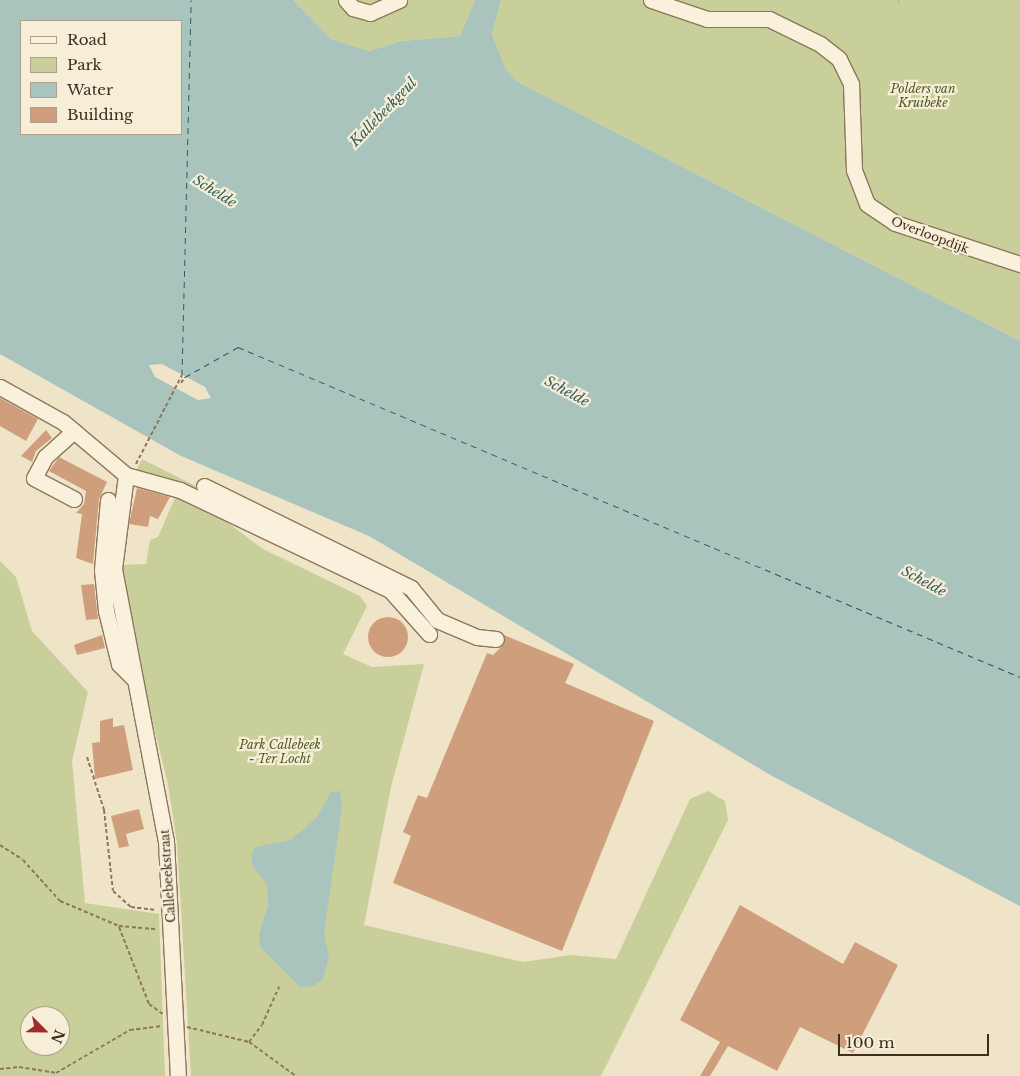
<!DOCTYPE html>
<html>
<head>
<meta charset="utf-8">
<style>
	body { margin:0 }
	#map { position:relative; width:1020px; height:1076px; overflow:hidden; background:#f0e4c8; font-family:"Libre Baskerville",serif }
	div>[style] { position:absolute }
	.green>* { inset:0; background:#c9cf9b }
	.water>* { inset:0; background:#a9c4bc }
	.pier>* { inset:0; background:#f0e4c8 }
	.stream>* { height:3px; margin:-1.5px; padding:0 1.5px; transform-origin:1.5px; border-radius:1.5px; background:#a9c4bc }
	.ferry>* { height:1px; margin-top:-0.5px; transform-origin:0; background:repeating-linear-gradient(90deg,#2f5d5a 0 6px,transparent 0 11px) }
	.building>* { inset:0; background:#cf9f7d }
	.round { border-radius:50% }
	.path>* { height:2px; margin-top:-1px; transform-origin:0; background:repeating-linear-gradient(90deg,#8d765c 0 4px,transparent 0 6.5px) }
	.roads { filter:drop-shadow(1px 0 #8d765c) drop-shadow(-1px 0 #8d765c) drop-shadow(0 1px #8d765c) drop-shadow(0 -1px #8d765c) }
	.minor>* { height:15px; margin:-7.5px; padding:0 7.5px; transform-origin:7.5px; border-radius:7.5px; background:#faf1dc }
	span { translate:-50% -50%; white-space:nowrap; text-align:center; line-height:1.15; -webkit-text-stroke:4.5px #f7eed8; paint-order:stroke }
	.park-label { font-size:12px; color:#4d5a26; font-style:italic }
	.street-label { font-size:12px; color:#3d2e20 }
	.water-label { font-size:14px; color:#2f5d5a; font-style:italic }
	.legend { position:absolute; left:20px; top:20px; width:162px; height:115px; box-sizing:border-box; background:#f7eed8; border:1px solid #ada18e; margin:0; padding:6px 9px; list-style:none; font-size:15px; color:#3d2e20 }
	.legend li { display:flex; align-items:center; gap:10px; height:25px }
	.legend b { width:25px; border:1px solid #ada18e }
	.north { position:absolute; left:20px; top:1006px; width:50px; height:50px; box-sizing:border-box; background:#f7eed8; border:1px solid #ada18e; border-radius:50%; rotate:113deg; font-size:14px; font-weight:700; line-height:20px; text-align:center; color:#3d2e20 }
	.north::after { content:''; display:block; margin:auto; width:18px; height:22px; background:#9e2a2b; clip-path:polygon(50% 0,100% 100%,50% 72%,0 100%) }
	.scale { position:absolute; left:838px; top:1034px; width:151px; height:22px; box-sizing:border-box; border:2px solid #3d2e20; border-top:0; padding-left:6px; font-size:15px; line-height:18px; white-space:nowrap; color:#3d2e20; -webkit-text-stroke:4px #f7eed8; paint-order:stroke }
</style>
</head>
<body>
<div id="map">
	<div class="green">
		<div style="clip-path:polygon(293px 0,475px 0,460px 36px,402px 41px,369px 51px,331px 39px)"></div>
		<div style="clip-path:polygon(501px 0,1020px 0,1020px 341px,518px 82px,506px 71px,492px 34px)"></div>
		<div style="clip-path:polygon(142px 459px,200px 488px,198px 492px,136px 471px)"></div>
		<div style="clip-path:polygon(177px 493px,204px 505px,263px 549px,360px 596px,367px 606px,343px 654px,372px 667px,424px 664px,391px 787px,364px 925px,523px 962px,571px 955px,616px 959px,690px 799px,708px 791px,725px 801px,728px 820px,601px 1076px,191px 1076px,177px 843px,168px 785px,128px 618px,122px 565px,146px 564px,150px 540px,158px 537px)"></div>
		<div style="clip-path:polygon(evenodd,0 561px,16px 577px,32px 631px,88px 692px,72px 761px,85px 903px,159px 914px,165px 1076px,0 1076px,0 561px,30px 1016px,60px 1016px,60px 1046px,30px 1046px,30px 1016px)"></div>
	</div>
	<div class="water">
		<div style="clip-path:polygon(evenodd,0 0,293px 0,331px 39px,369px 51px,402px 41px,460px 36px,475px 0,501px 0,492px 34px,506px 70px,518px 82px,1020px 341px,1020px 906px,772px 776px,369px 536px,181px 456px,0 354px,0 0,21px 21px,181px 21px,181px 134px,21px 134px,21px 21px)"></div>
		<div style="clip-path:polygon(340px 791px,342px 807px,324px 933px,329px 957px,323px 979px,313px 986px,300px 987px,260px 947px,259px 934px,268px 906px,267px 885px,253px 867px,251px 856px,255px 847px,291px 840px,317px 817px,331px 792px)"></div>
	</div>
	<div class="pier">
		<div style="clip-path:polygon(162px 364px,205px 387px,211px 398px,198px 400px,155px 377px,149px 365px)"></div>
	</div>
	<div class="stream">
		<div style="left:898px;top:1px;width:1px;rotate:-90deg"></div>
	</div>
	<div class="ferry">
		<div style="left:182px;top:375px;width:375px;rotate:-88.6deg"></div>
		<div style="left:185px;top:377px;width:61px;rotate:-29.5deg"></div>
		<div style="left:238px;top:347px;width:849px;rotate:22.88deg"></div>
	</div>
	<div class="building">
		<div style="clip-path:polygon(0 398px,38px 419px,26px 441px,0 426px)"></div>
		<div style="clip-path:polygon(46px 430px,52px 438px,36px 451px,32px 462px,21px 456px)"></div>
		<div style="clip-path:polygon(59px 457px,107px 482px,99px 499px,93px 564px,76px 558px,82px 514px,76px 513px,84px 504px,86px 491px,49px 471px)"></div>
		<div style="clip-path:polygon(137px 488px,170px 497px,158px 519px,150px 516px,148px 527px,129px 524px)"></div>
		<div style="clip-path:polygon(94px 584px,98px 619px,86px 620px,81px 585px)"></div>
		<div class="round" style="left:368px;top:617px;width:40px;height:40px"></div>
		<div style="clip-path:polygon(102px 635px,105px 648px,77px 655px,74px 645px)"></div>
		<div style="clip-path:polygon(504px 635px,574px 664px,565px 683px,654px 721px,562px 951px,393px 883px,411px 836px,403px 832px,418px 795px,427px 798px,487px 653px,493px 655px,504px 644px)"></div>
		<div style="clip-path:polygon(113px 718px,113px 727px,124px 725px,133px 770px,95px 779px,92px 743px,100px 742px,100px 721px)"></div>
		<div style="clip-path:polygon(139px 809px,144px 829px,126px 834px,129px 846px,119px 848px,111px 816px)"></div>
		<div style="clip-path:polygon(740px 905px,843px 964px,855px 942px,898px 965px,853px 1053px,800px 1027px,777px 1071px,728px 1046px,710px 1076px,700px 1076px,720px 1042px,680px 1020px)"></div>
	</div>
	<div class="path">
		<div style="left:181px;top:383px;width:7px;rotate:-56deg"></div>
		<div style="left:136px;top:464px;width:100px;rotate:-62.7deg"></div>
		<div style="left:87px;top:757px;width:56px;rotate:72.2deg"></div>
		<div style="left:104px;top:810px;width:81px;rotate:83.7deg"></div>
		<div style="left:113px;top:891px;width:24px;rotate:42deg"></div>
		<div style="left:131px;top:907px;width:25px;rotate:7deg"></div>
		<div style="left:0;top:845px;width:27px;rotate:33deg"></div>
		<div style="left:23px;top:860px;width:55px;rotate:47.9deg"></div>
		<div style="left:60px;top:901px;width:64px;rotate:23deg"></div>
		<div style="left:119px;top:926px;width:38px;rotate:5deg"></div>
		<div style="left:119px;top:927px;width:83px;rotate:68.7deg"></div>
		<div style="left:149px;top:1004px;width:17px;rotate:36deg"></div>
		<div style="left:187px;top:1027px;width:64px;rotate:13.6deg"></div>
		<div style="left:249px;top:1042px;width:58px;rotate:35.9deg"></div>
		<div style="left:249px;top:1042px;width:21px;rotate:-53deg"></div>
		<div style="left:262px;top:1025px;width:42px;rotate:-65.9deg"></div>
		<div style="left:0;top:1069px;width:19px;rotate:-6deg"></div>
		<div style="left:19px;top:1067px;width:37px;rotate:9deg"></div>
		<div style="left:56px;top:1073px;width:86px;rotate:-30.2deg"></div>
		<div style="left:130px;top:1030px;width:32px;rotate:-7deg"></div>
	</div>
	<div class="roads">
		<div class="minor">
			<div style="left:346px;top:0;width:11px;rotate:49deg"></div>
			<div style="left:353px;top:8px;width:18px;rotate:16deg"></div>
			<div style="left:370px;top:13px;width:32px;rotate:-24deg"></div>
			<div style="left:651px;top:0;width:59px;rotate:18.7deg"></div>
			<div style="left:707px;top:19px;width:62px"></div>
			<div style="left:769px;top:19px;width:57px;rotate:26.1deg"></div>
			<div style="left:820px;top:44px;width:24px;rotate:38deg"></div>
			<div style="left:839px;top:59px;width:28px;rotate:64deg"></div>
			<div style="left:851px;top:84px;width:86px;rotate:88deg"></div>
			<div style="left:854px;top:170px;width:36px;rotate:69deg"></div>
			<div style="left:867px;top:204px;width:34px;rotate:34deg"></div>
			<div style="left:895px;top:223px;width:132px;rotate:18.2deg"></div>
			<div style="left:0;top:387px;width:72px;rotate:29.1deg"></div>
			<div style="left:63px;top:422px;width:82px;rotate:40.1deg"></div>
			<div style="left:126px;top:475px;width:56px;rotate:15.5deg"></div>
			<div style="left:180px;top:490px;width:233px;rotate:25.5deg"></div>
			<div style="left:390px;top:590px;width:59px;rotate:48.4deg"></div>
			<div style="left:126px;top:475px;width:95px;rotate:97.3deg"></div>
			<div style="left:114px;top:569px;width:277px;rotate:79.2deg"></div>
			<div style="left:166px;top:841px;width:235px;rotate:87.1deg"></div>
			<div style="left:204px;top:486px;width:231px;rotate:26.2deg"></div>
			<div style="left:411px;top:588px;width:41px;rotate:50.9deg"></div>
			<div style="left:437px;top:620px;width:43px;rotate:23deg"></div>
			<div style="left:477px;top:637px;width:19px;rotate:6deg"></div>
			<div style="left:74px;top:499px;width:45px;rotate:-152.3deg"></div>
			<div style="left:34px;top:478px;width:24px;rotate:-62deg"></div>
			<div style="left:45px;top:457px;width:39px;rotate:-42deg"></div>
			<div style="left:108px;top:500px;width:70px;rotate:94.9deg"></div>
			<div style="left:102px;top:570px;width:41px;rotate:84.4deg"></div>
			<div style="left:106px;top:611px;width:55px;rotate:76.2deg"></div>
			<div style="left:119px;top:664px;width:20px;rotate:45deg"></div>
		</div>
	</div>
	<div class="park-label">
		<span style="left:923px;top:96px">Polders van<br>Kruibeke</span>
		<span style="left:280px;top:752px">Park Callebeek<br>- Ter Locht</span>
	</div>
	<div class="street-label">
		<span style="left:930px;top:235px;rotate:21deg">Overloopdijk</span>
		<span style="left:168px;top:876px;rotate:-94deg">Callebeekstraat</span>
	</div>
	<div class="water-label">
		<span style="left:383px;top:112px;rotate:-46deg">Kallebeekgeul</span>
		<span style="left:215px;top:191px;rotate:32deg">Schelde</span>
		<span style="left:567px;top:391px;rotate:28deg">Schelde</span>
		<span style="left:924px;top:581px;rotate:28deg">Schelde</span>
	</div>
	<ul class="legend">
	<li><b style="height:6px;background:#faf1dc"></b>Road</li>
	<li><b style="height:14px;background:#c9cf9b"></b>Park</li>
	<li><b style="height:14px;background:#a9c4bc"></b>Water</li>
	<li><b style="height:14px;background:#cf9f7d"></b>Building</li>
	</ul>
	<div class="north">N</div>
	<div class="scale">100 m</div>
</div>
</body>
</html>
